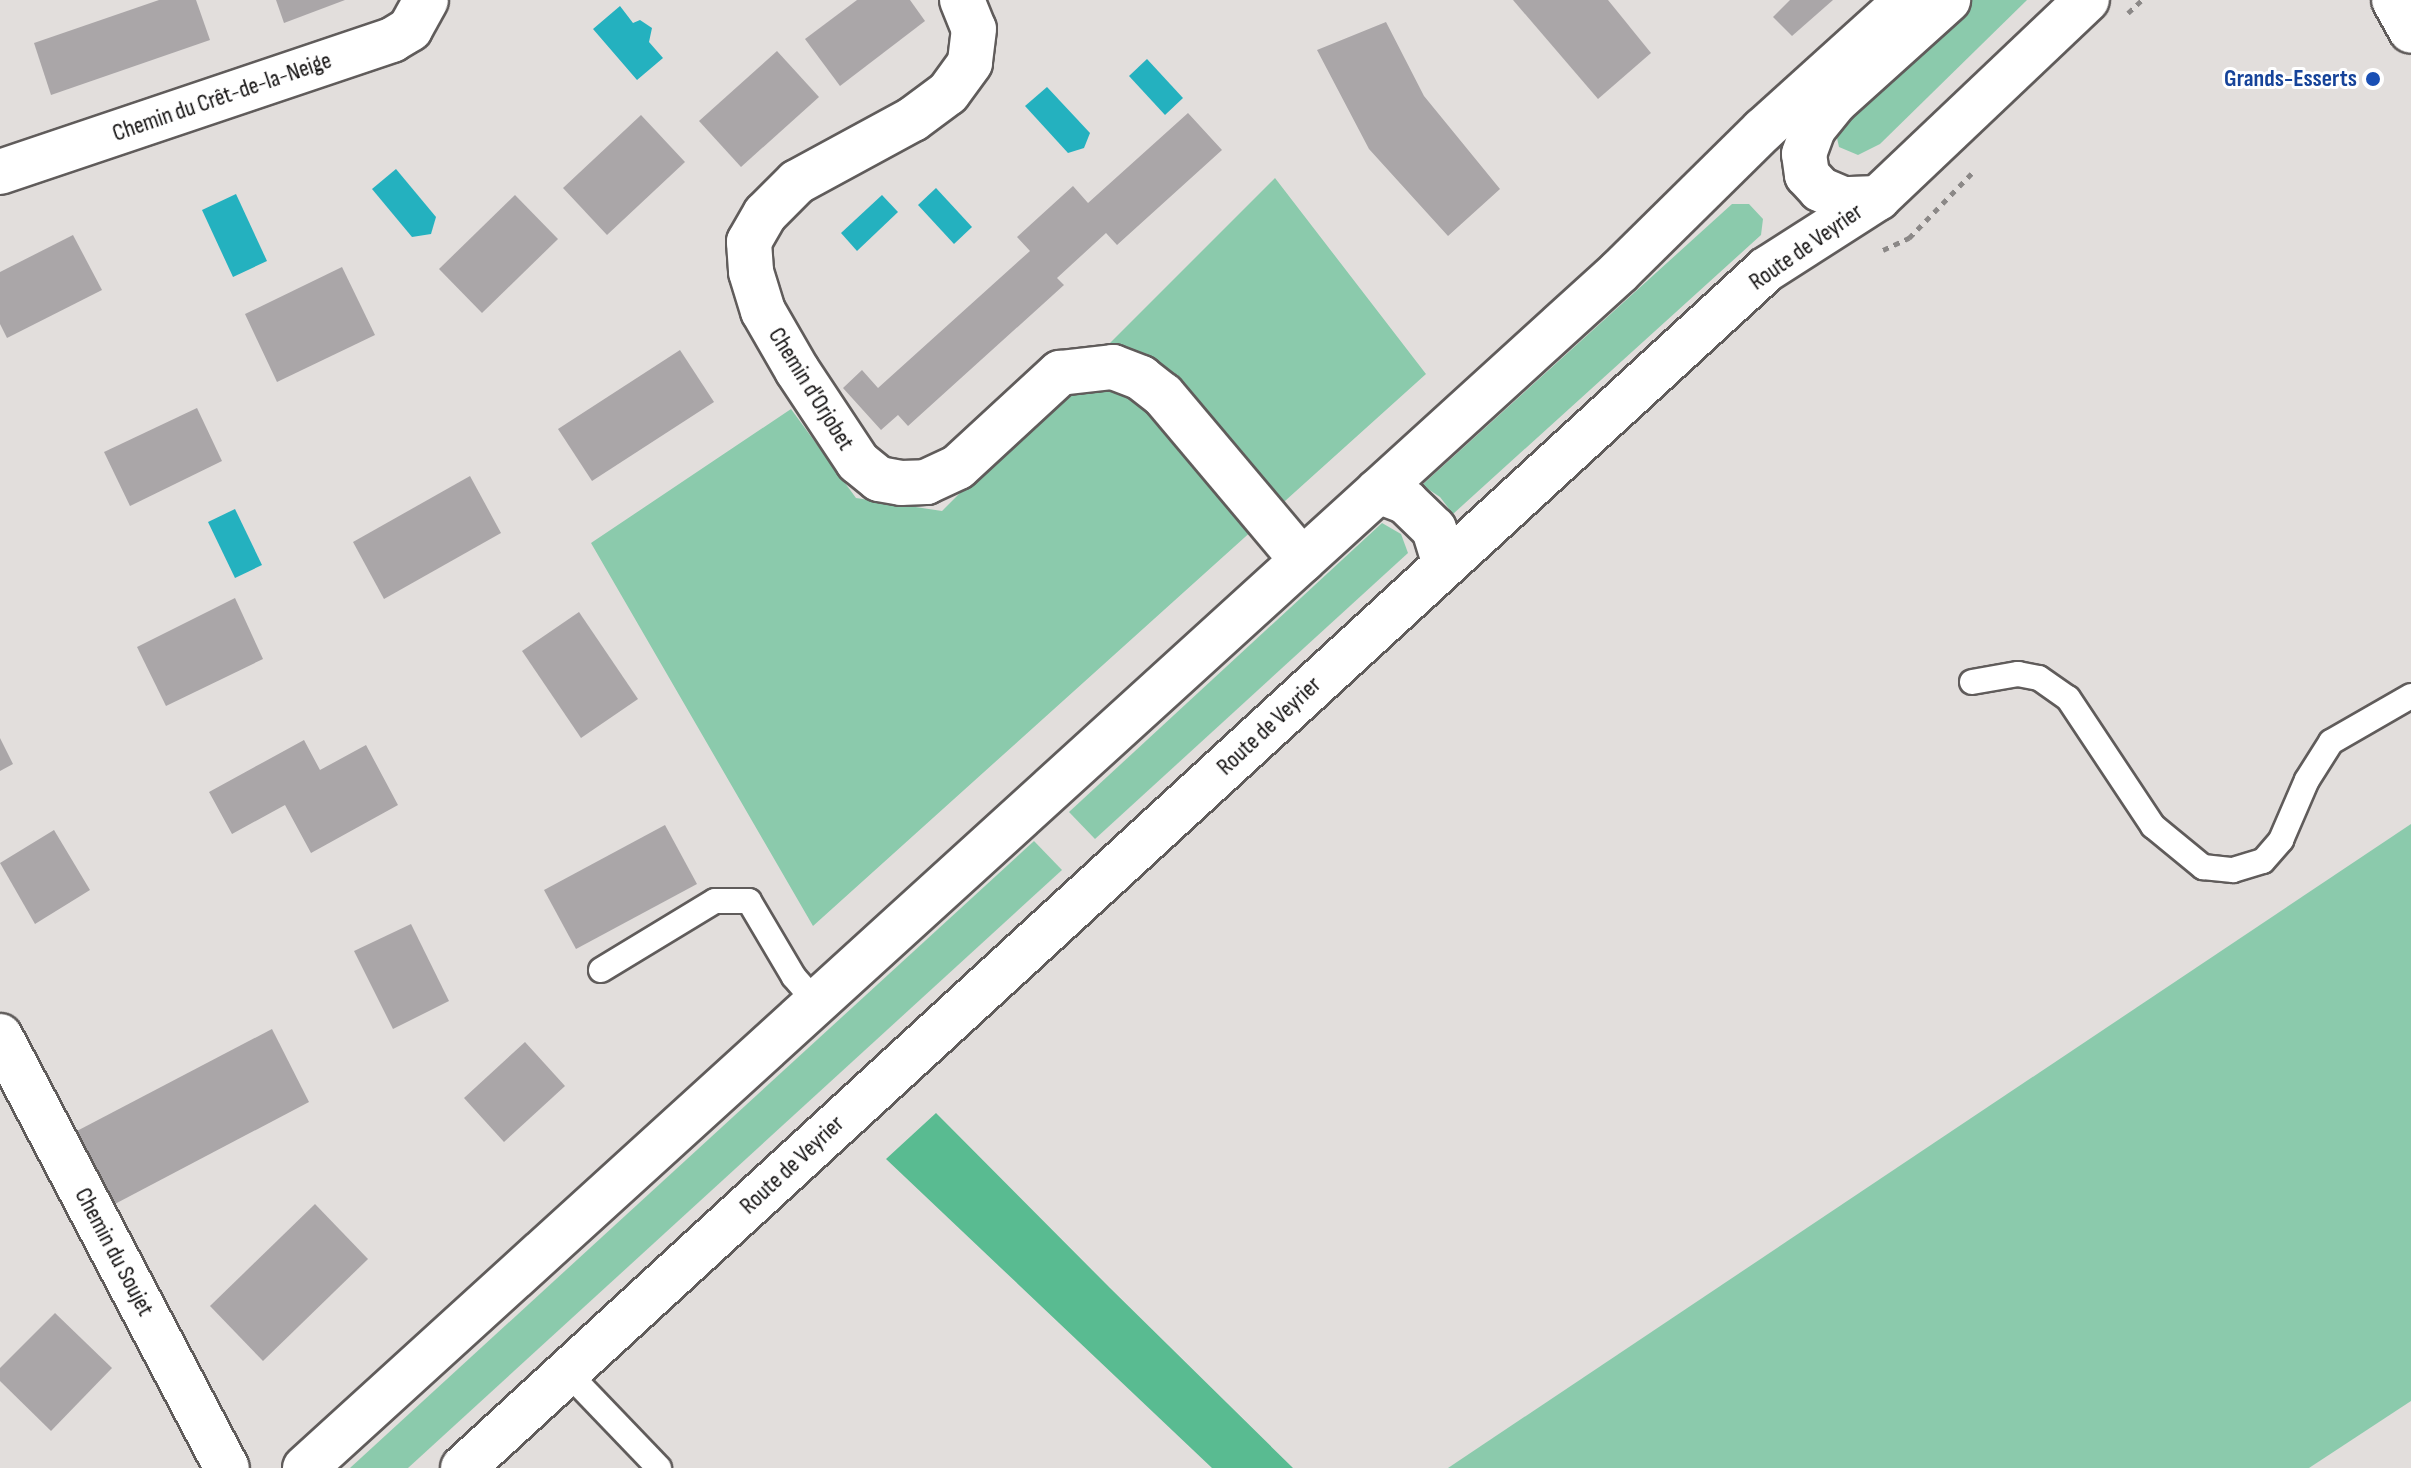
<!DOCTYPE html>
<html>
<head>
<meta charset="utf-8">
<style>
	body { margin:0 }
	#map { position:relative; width:2411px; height:1468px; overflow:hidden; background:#e2dedc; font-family:"Sofia Sans Condensed",sans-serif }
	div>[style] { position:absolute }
	.green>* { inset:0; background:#8bcaac }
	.forest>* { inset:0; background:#59bb91 }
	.water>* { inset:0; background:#24b1bf }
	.building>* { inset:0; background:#aaa6a8 }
	.path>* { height:5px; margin-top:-2.5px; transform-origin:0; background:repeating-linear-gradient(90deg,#8b8887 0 6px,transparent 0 12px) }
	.roads { filter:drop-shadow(2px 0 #605c5b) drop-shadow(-2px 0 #605c5b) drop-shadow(0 2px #605c5b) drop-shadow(0 -2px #605c5b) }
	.lane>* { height:24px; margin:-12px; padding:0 12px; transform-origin:12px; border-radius:12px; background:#fff }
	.street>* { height:44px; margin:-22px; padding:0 22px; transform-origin:22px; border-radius:22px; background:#fff }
	.secondary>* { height:44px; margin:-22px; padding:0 22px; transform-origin:22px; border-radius:22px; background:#fff }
	.dots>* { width:22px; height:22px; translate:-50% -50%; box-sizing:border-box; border:4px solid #fff; border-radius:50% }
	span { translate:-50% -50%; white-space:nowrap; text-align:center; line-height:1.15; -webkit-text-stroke:6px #fff; paint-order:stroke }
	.transit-label { font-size:24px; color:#164399; font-weight:700 }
	.right { translate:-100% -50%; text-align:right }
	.street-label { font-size:24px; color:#121010 }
</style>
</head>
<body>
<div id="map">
	<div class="green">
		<div style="clip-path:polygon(1970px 0,2027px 0,1880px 144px,1858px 155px,1839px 147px,1835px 129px,1850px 112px)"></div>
		<div style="clip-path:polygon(1275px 178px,1426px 374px,813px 926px,591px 543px,791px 409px,856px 498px,942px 511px)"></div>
		<div style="clip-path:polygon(1732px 204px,1749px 204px,1763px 219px,1761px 235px,1453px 514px,1440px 497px,1422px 485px)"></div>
		<div style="clip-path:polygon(1382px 523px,1401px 534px,1408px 553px,1095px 839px,1069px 812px)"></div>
		<div style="clip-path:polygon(2411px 824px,2411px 1401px,2309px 1468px,1448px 1468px)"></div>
		<div style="clip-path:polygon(1034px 841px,1062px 870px,408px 1468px,350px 1468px)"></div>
	</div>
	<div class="forest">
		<div style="clip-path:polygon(936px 1113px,1110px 1288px,1293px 1468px,1212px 1468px,886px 1159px)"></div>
	</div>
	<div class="water">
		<div style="clip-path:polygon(620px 6px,633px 23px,640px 20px,652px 28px,649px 42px,663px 58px,637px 80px,593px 29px)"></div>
		<div style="clip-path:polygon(1147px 59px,1183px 98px,1165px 115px,1129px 76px)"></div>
		<div style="clip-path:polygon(1047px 87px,1090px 133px,1084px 148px,1068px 153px,1025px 106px)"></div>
		<div style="clip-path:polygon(396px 169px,436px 217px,431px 234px,412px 237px,372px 189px)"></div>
		<div style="clip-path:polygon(936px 188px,972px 227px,954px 244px,918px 205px)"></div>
		<div style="clip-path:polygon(236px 194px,267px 261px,233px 277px,202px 210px)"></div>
		<div style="clip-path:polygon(882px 195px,898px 212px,857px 251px,841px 233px)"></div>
		<div style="clip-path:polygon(235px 509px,262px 565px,235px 578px,208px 522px)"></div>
	</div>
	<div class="building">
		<div style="clip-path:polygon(159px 0,196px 0,210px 40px,51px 95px,34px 43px)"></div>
		<div style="clip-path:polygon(276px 0,345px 0,284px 23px)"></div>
		<div style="clip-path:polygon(857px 0,910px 0,925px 21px,840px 86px,805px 39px)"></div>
		<div style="clip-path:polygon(1513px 0,1608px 0,1651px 53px,1598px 99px)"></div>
		<div style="clip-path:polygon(1790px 0,1833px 0,1792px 36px,1773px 17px)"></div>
		<div style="clip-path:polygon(1386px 22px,1424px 96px,1500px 189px,1448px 236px,1369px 149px,1317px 50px)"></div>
		<div style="clip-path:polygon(777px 51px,819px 97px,741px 167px,699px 121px)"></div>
		<div style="clip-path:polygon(1188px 113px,1222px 150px,1117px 245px,1106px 233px,1057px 278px,1064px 285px,908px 426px,898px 415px,881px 430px,843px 388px,862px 370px,878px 388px,1030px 251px,1017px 237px,1073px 186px,1088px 203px)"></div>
		<div style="clip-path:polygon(641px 115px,685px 162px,607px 235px,563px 188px)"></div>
		<div style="clip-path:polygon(515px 195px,558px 239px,482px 313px,439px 269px)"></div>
		<div style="clip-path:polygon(73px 235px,102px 290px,7px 338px,0 324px,0 272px)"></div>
		<div style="clip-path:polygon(342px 267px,375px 335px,277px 382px,245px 314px)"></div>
		<div style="clip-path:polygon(680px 350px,714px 402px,592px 481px,558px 429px)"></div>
		<div style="clip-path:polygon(197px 408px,222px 461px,130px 506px,104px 452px)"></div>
		<div style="clip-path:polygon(470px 476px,501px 533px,384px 599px,353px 542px)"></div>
		<div style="clip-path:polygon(235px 598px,263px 659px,166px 706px,137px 647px)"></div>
		<div style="clip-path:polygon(579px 612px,638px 699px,581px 738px,522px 651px)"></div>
		<div style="clip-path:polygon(0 738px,13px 764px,0 771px)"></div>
		<div style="clip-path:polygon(304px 740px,320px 770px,366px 745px,398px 805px,311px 853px,285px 805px,232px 834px,209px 792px)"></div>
		<div style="clip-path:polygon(665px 825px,697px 884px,576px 949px,544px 890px)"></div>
		<div style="clip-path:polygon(54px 830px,90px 890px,35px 924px,0 863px)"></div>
		<div style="clip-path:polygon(411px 924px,449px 1001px,393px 1029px,354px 951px)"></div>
		<div style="clip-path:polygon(272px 1029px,309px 1102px,113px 1205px,75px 1132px)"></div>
		<div style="clip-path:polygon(525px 1042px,565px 1086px,504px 1142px,464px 1098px)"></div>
		<div style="clip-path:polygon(315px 1204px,368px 1259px,263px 1361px,210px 1306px)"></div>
		<div style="clip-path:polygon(55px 1313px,112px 1368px,51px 1431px,0 1381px,0 1368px)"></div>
	</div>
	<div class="path">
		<div style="left:2128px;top:13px;width:19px;rotate:-43deg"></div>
		<div style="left:1883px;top:250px;width:29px;rotate:-25deg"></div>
		<div style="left:1909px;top:238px;width:93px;rotate:-45.9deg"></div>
	</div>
	<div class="roads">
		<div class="lane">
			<div style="left:1972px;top:682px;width:47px;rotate:-9.9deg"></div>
			<div style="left:2018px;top:674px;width:21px;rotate:11deg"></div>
			<div style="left:2039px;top:678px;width:35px;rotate:35deg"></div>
			<div style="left:2068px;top:698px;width:154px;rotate:56.4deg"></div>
			<div style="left:2153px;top:826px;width:65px;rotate:39.4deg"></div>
			<div style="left:2203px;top:867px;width:30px;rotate:6deg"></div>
			<div style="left:2233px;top:870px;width:31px;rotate:-17deg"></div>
			<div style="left:2263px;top:861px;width:28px;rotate:-49deg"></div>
			<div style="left:2281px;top:840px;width:65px;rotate:-66.6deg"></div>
			<div style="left:2307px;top:780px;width:45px;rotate:-57.7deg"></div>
			<div style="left:2331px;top:742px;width:92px;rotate:-29.9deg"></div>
			<div style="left:601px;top:970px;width:133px;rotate:-31.2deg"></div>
			<div style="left:715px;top:901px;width:34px"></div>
			<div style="left:749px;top:901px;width:88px;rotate:59.4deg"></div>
			<div style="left:794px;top:977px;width:35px;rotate:49deg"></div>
			<div style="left:567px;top:1372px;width:133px;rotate:46.2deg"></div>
		</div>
		<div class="street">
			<div style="left:962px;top:0;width:31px;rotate:68deg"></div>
			<div style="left:974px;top:29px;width:34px;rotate:97deg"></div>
			<div style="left:970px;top:63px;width:37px;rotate:126deg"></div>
			<div style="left:948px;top:93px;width:44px;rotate:143.4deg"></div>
			<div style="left:913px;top:119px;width:132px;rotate:151.5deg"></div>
			<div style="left:797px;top:182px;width:45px;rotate:135deg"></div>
			<div style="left:765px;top:214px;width:32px;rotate:120deg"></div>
			<div style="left:749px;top:242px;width:30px;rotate:86deg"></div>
			<div style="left:751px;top:272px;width:41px;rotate:72.9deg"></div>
			<div style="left:763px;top:311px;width:68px;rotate:60deg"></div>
			<div style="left:797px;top:370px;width:110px;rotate:56.5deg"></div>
			<div style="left:858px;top:462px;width:27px;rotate:39deg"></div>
			<div style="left:879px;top:479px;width:22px;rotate:10deg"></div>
			<div style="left:901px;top:483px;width:25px;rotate:-2deg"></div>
			<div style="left:926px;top:482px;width:35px;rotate:-25deg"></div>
			<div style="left:958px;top:467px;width:139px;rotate:-42.7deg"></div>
			<div style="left:1060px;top:373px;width:53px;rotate:-6.5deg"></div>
			<div style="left:1113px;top:367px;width:30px;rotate:21deg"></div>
			<div style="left:1141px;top:378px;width:28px;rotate:38deg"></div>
			<div style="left:1163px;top:395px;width:216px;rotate:49.9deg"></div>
			<div style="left:0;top:172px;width:414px;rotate:-18.6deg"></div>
			<div style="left:392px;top:40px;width:21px;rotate:-31deg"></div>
			<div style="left:410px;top:29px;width:33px;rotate:-61deg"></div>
			<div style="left:0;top:1036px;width:488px;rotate:62.3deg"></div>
		</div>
		<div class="secondary">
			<div style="left:2394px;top:0;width:35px;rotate:61deg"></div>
			<div style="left:1878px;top:198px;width:35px;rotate:178deg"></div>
			<div style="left:1843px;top:199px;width:25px;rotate:-157deg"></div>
			<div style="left:1820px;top:189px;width:19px;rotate:-133deg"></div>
			<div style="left:1807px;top:175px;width:21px;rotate:-98deg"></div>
			<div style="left:1804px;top:154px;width:27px;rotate:-70deg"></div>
			<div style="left:1813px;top:129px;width:36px;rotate:-51deg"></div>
			<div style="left:1836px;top:101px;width:151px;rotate:-42deg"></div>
			<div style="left:1378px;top:491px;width:30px;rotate:21deg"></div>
			<div style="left:1406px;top:502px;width:39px;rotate:44deg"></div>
			<div style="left:1434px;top:529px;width:37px;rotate:73deg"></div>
			<div style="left:305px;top:1468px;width:1778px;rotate:-42.31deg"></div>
			<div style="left:1620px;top:271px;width:201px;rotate:-44.6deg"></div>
			<div style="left:1763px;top:130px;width:194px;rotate:-42.1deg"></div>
			<div style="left:463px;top:1468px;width:1771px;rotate:-42.6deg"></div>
			<div style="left:1767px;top:269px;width:132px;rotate:-32.6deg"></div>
			<div style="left:1878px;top:198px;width:288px;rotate:-43.5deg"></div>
		</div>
	</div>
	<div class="dots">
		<div style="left:2373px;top:79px;background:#1a4fb4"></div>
	</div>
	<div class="transit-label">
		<span class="right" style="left:2357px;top:79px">Grands-Esserts</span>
	</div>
	<div class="street-label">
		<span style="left:222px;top:97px;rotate:-19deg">Chemin du Crêt-de-la-Neige</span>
		<span style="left:1806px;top:247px;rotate:-35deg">Route de Veyrier</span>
		<span style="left:811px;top:389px;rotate:58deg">Chemin d'Orjobet</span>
		<span style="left:1269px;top:726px;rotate:-43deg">Route de Veyrier</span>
		<span style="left:792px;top:1165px;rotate:-43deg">Route de Veyrier</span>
		<span style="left:114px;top:1252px;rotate:62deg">Chemin du Soujet</span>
	</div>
</div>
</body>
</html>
